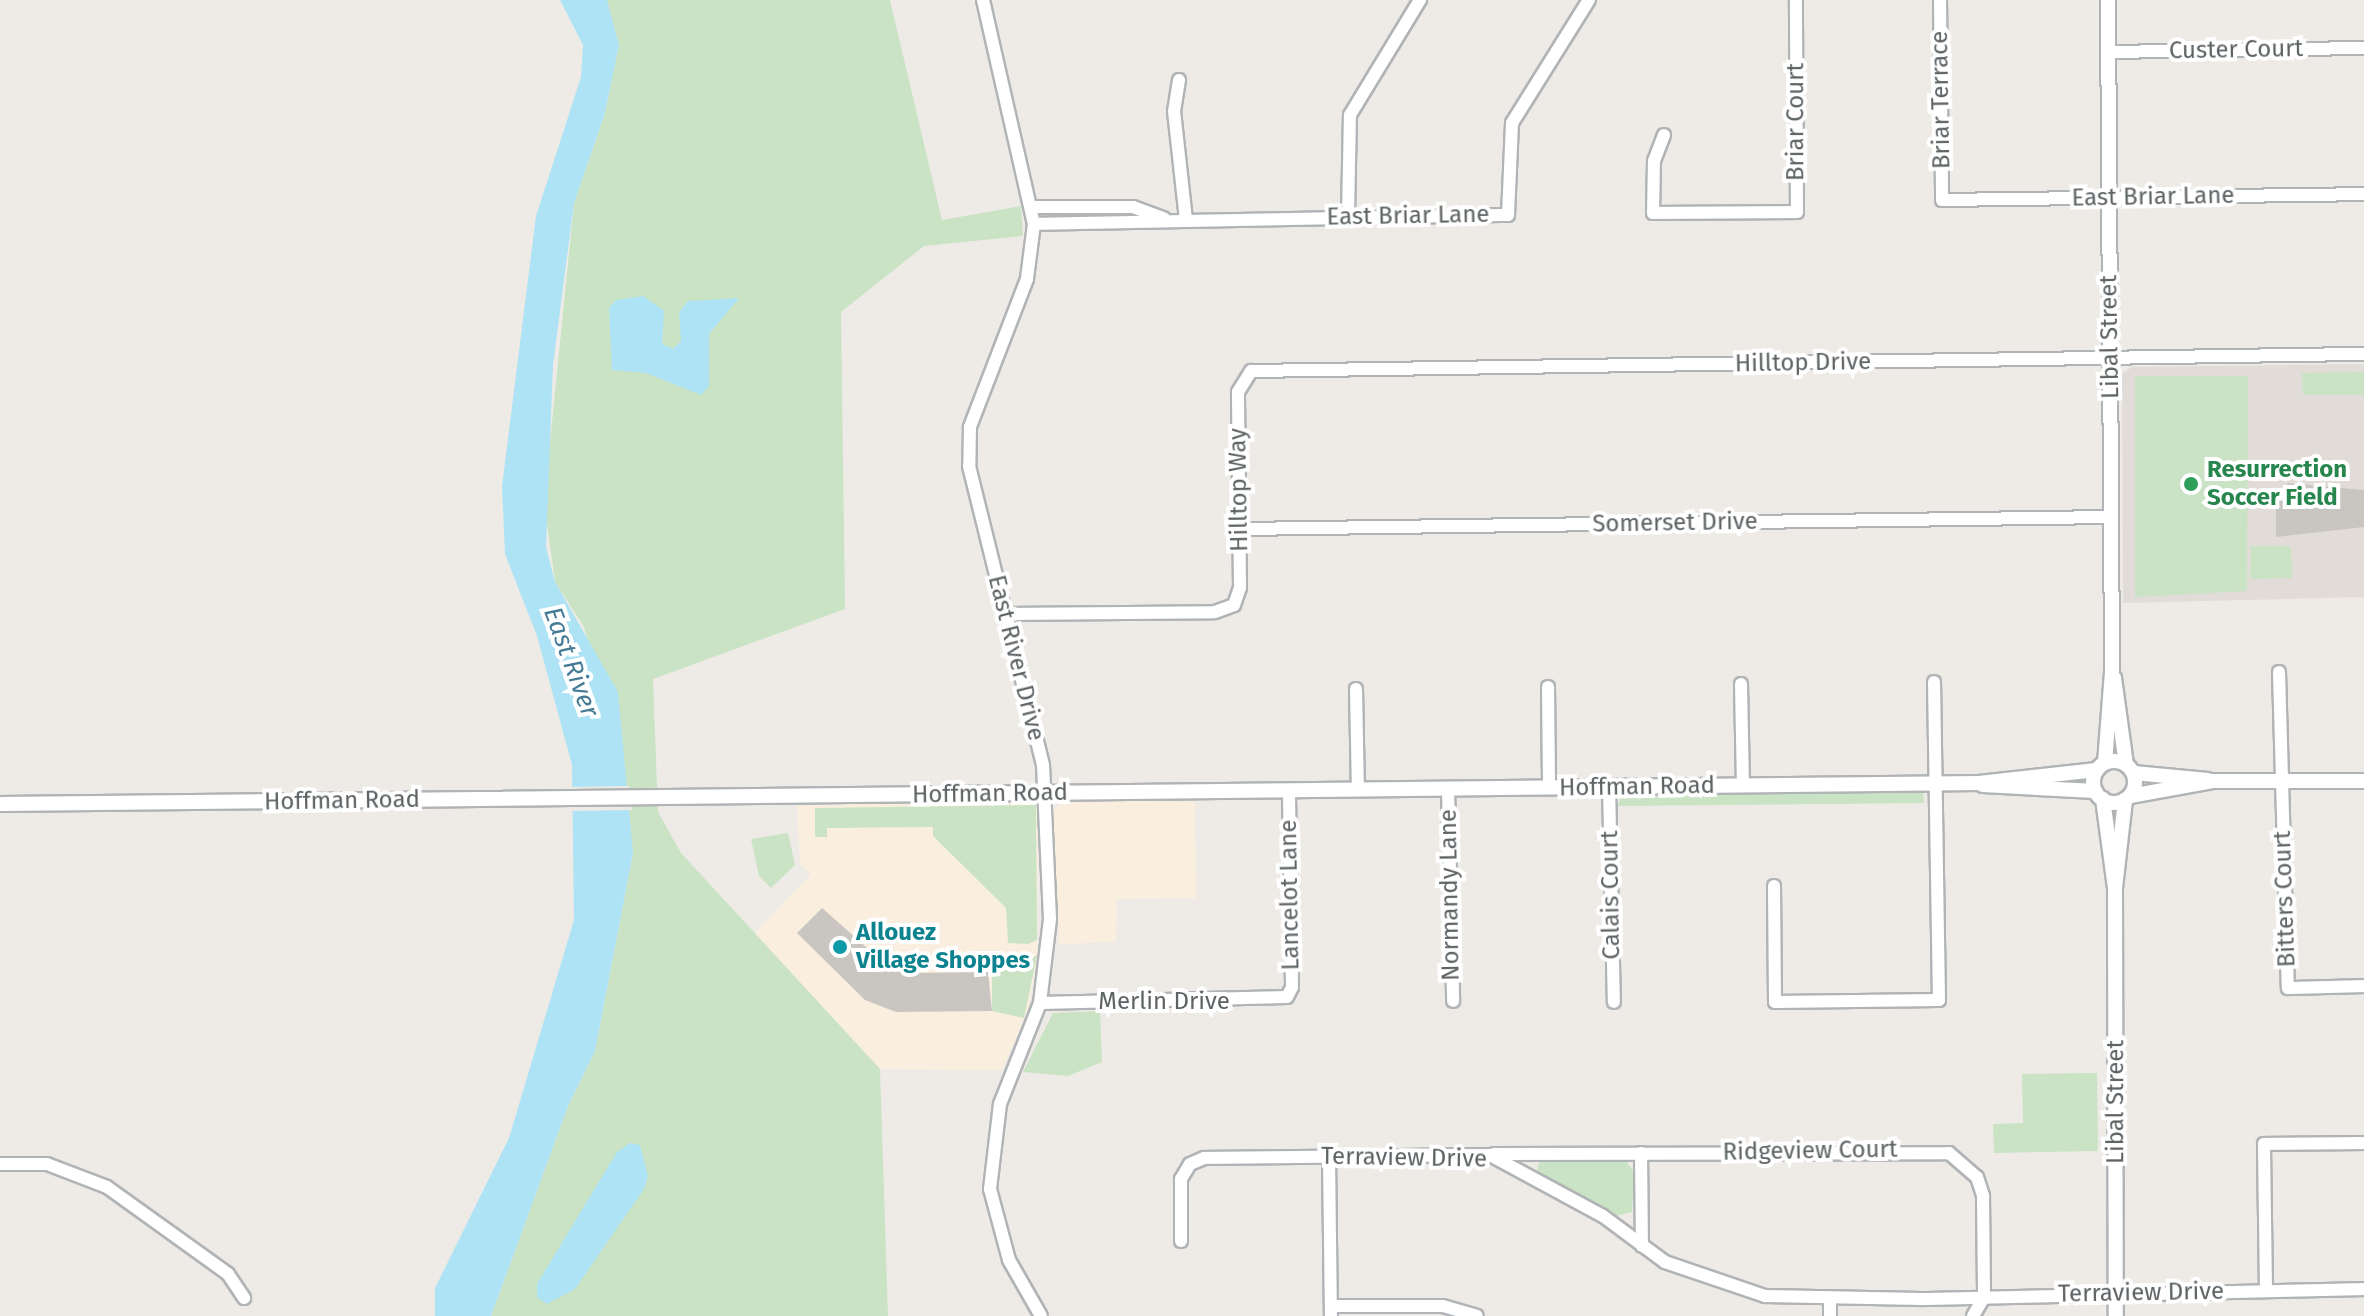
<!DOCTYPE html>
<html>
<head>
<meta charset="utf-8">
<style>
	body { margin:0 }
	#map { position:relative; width:2364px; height:1316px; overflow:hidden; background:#eeebe6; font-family:"Fira Sans",sans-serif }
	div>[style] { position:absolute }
	.commercial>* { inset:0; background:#faefde }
	.education>* { inset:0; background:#e1dcd7 }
	.green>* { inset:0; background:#cae3c5 }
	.water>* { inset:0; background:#aee3f6 }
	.pier>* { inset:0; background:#eeebe6 }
	.building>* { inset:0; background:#c9c6c2 }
	.roads { filter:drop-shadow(2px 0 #b1b4b6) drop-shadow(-2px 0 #b1b4b6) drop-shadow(0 2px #b1b4b6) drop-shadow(0 -2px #b1b4b6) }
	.minor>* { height:12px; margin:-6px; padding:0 6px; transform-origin:6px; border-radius:6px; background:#fff }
	.tertiary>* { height:14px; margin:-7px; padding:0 7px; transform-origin:7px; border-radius:7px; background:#fff }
	.tertiary>.ring { margin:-7px; padding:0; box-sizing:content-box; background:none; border:14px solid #fff; border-radius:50% }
	.dots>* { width:22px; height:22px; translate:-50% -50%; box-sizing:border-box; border:4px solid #fff; border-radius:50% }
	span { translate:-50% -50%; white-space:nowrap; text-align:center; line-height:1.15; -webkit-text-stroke:8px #fff; paint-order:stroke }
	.street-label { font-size:24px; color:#5d6264 }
	.leisure-label { font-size:24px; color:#27864d; font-weight:700 }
	.left { translate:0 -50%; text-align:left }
	.culture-label { font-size:24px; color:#0d838f; font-weight:700 }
	.water-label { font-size:26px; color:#467b96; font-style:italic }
</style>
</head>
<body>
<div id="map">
	<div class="commercial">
		<div style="clip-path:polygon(1065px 799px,1195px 802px,1196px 898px,1117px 899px,1116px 942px,1059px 944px,1053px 811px)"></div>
		<div style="clip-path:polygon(1031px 800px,1038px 805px,1037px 960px,1028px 1009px,1002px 1070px,880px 1069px,754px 934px,811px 874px,800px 864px,797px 803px)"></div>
	</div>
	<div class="education">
		<div style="clip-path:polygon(2364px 364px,2364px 597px,2123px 603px,2122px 373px,2132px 367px)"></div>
	</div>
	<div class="green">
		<div style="clip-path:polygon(607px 0,890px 0,942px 220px,1021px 206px,1023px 236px,924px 246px,841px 312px,845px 609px,653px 679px,658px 812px,681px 853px,880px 1069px,888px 1316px,491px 1316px,568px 1106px,595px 1051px,633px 853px,624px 779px,584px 627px,555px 582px,544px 502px,574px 203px,605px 113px,619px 45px)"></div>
		<div style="clip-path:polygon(2364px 372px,2364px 395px,2303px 395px,2302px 373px)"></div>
		<div style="clip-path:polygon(2135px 376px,2248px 376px,2247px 591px,2135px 597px)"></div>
		<div style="clip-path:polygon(2251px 546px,2291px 546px,2292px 578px,2250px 579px)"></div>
		<div style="clip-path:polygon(1923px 790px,1924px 803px,1618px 806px,1621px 795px)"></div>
		<div style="clip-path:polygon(1036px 805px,1037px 940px,1028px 944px,1008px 943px,1006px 908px,933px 836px,933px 827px,827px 828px,827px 837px,815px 837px,815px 808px)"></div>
		<div style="clip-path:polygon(788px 833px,795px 865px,771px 888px,759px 876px,751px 839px)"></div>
		<div style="clip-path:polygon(992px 955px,1037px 956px,1024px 1018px,992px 1011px)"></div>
		<div style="clip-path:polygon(1100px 1011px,1102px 1062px,1068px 1076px,1023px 1072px,1053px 1013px)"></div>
		<div style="clip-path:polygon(2097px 1073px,2098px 1151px,1994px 1153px,1993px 1124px,2023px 1123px,2022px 1074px)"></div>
		<div style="clip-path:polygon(1539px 1162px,1627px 1162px,1634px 1172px,1632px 1212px,1616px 1216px,1537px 1171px)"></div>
	</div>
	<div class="water">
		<div style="clip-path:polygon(560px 0,607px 0,619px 45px,605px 113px,574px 203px,553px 365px,546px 547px,555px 582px,618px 692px,633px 853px,595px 1051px,568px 1106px,491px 1316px,435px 1316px,435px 1288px,509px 1138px,574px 920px,572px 765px,537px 636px,505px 554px,502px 486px,536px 216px,581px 77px,583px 45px)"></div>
		<div style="clip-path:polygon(643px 296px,664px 311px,662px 344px,673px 349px,681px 341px,679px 312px,688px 301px,739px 298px,709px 334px,709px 386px,701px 395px,646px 373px,612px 370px,609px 308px,616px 300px)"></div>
		<div style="clip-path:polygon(630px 1143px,640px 1145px,648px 1176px,644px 1189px,575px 1289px,547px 1304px,537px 1297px,537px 1284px,617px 1152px)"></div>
	</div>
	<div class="pier">
		<div style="clip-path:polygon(629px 786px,632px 810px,569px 811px,569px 787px)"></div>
	</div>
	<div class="building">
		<div style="clip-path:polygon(2287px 483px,2364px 490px,2364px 527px,2276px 537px,2276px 491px,2288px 491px)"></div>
		<div style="clip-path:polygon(822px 908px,883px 962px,909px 973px,988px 972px,992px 1011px,896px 1012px,865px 1000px,797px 933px)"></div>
	</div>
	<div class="roads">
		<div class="minor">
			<div style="left:983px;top:0;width:230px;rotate:77.2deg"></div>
			<div style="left:1034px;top:224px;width:55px;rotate:97.3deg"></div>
			<div style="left:1027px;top:279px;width:159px;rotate:111.1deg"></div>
			<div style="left:970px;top:427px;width:39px;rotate:91deg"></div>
			<div style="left:969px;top:466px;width:308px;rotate:76.1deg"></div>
			<div style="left:1043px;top:765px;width:154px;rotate:87.4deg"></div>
			<div style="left:1050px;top:919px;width:85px;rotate:96.8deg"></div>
			<div style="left:1040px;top:1003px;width:109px;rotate:111.6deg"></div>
			<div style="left:1000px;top:1104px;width:86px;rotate:96.7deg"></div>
			<div style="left:990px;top:1189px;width:73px;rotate:75deg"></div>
			<div style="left:1009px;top:1260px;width:64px;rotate:60.3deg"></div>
			<div style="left:1940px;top:0;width:200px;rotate:89.4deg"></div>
			<div style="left:1942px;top:200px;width:422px;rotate:-0.8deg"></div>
			<div style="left:2108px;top:52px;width:256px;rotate:-0.9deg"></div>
			<div style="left:1179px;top:80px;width:31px;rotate:99deg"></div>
			<div style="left:1174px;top:111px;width:109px;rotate:83.7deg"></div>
			<div style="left:1664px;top:135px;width:28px;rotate:111deg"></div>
			<div style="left:1654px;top:161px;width:52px;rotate:91.1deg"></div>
			<div style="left:1653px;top:213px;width:144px;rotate:-0.4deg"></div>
			<div style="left:1797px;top:212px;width:212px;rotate:-90.3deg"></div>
			<div style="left:1032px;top:207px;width:101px"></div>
			<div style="left:1133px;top:207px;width:33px;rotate:20deg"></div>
			<div style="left:1348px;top:217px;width:102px;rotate:-88.9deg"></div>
			<div style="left:1350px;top:115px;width:135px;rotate:-58.7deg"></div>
			<div style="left:1034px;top:224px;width:474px;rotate:-1.1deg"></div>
			<div style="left:1508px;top:215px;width:92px;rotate:-87.5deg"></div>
			<div style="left:1512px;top:123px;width:145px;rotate:-58deg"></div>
			<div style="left:1240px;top:529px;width:871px;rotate:-0.79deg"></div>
			<div style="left:1005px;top:614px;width:210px;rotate:-0.5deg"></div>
			<div style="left:1215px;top:612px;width:20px;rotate:-20deg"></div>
			<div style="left:1234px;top:605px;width:18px;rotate:-71deg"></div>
			<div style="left:1240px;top:588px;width:196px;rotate:-90.6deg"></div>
			<div style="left:1238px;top:392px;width:25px;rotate:-58deg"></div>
			<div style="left:1251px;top:371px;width:1113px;rotate:-0.88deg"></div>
			<div style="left:2279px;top:672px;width:316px;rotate:88.4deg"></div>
			<div style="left:2288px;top:988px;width:76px;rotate:-1.5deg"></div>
			<div style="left:1741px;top:684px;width:102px;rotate:88.9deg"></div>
			<div style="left:1548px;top:687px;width:101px;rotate:89.4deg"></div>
			<div style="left:1356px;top:689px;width:101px;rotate:88.9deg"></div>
			<div style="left:1609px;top:787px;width:215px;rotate:88.7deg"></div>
			<div style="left:1448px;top:789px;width:212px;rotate:88.6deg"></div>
			<div style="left:1774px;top:886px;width:116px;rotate:89.5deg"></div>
			<div style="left:1775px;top:1002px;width:164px;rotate:-0.7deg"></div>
			<div style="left:1939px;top:1000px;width:318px;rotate:-90.9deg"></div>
			<div style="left:1040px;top:1003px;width:247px;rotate:-1.4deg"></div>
			<div style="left:1287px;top:997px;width:11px;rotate:-63deg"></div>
			<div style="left:1292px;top:987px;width:197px;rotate:-90.9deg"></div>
			<div style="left:1641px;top:1153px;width:93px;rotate:89.4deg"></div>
			<div style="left:1494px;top:1154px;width:455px;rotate:-0.1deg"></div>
			<div style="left:1949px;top:1153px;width:37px;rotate:41deg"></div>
			<div style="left:1977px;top:1177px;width:20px;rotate:72deg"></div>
			<div style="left:1983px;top:1196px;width:101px;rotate:89.4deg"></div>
			<div style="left:1984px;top:1297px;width:22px;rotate:120deg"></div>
			<div style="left:1329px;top:1157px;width:159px;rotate:89.3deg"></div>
			<div style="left:0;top:1164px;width:47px"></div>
			<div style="left:47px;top:1164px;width:64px;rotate:21deg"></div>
			<div style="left:107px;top:1187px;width:149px;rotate:35.7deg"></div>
			<div style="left:228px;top:1274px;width:29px;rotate:56deg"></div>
			<div style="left:1181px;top:1241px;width:62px;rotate:-90deg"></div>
			<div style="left:1181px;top:1179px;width:17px;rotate:-59deg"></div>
			<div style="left:1190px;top:1164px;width:15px;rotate:-23deg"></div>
			<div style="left:1204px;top:1158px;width:286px;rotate:-0.6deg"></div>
			<div style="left:1490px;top:1155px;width:128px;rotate:28.4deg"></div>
			<div style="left:1603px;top:1216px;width:77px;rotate:36.6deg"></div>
			<div style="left:1665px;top:1262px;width:106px;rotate:18.8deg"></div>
			<div style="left:1765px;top:1296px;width:157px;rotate:1.1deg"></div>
			<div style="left:1922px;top:1299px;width:442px;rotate:-1.3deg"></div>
			<div style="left:2266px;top:1290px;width:146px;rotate:-90.8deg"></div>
			<div style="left:2264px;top:1144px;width:100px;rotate:-0.6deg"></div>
			<div style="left:1830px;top:1299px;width:17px;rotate:90deg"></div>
			<div style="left:1331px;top:1306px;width:112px"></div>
			<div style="left:1443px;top:1306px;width:35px;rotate:16deg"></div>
		</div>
		<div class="tertiary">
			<div style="left:2114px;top:678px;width:87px;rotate:82.1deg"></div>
			<div class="ring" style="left:2093px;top:761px;width:28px;height:28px"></div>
			<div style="left:2105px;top:763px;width:90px;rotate:-85.6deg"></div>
			<div style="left:2112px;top:673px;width:673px;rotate:-90.34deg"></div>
			<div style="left:2134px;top:773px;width:74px;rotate:5.4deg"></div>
			<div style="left:1983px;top:785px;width:112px;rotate:3.1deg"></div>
			<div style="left:2130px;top:796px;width:84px;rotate:-10.2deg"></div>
			<div style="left:2213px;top:781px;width:151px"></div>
			<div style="left:2103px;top:799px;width:90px;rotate:82.3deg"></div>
			<div style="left:2115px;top:888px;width:428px;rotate:89.9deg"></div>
			<div style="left:0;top:804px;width:1979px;rotate:-0.61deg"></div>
			<div style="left:1979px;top:783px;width:118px;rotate:-6.3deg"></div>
			<div style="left:2115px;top:888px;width:89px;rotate:-83.5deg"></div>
		</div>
	</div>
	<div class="dots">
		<div style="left:2191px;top:484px;background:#2e9e5b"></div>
		<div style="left:840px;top:947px;background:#0f9aa8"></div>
	</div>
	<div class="street-label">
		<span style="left:2236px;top:50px;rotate:-1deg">Custer Court</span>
		<span style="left:1941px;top:100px;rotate:-91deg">Briar Terrace</span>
		<span style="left:1796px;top:122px;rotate:-90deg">Briar Court</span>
		<span style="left:2153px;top:197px;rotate:-1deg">East Briar Lane</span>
		<span style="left:1408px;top:216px;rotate:-1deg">East Briar Lane</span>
		<span style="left:2110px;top:337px;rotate:-91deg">Libal Street</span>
		<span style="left:1803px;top:363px;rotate:-1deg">Hilltop Drive</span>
		<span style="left:1239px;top:490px;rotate:-91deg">Hilltop Way</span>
		<span style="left:1675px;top:523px;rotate:-1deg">Somerset Drive</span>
		<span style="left:1016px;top:658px;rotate:76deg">East River Drive</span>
		<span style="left:1637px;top:787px;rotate:-1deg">Hoffman Road</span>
		<span style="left:990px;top:794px;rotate:-1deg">Hoffman Road</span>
		<span style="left:342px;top:801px;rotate:-1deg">Hoffman Road</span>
		<span style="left:1290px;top:895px;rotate:-91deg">Lancelot Lane</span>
		<span style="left:1450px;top:895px;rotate:-91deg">Normandy Lane</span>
		<span style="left:1611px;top:895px;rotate:-91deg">Calais Court</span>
		<span style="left:2285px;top:899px;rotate:-92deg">Bitters Court</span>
		<span style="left:1164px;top:1002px">Merlin Drive</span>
		<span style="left:2116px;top:1102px;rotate:-90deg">Libal Street</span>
		<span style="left:1810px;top:1151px;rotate:-1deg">Ridgeview Court</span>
		<span style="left:1404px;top:1158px;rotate:1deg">Terraview Drive</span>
		<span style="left:2141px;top:1293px;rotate:-1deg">Terraview Drive</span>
	</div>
	<div class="leisure-label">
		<span class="left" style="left:2207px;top:484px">Resurrection<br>Soccer Field</span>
	</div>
	<div class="culture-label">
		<span class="left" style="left:856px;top:947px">Allouez<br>Village Shoppes</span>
	</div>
	<div class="water-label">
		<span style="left:571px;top:662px;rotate:70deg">East River</span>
	</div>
</div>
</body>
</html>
